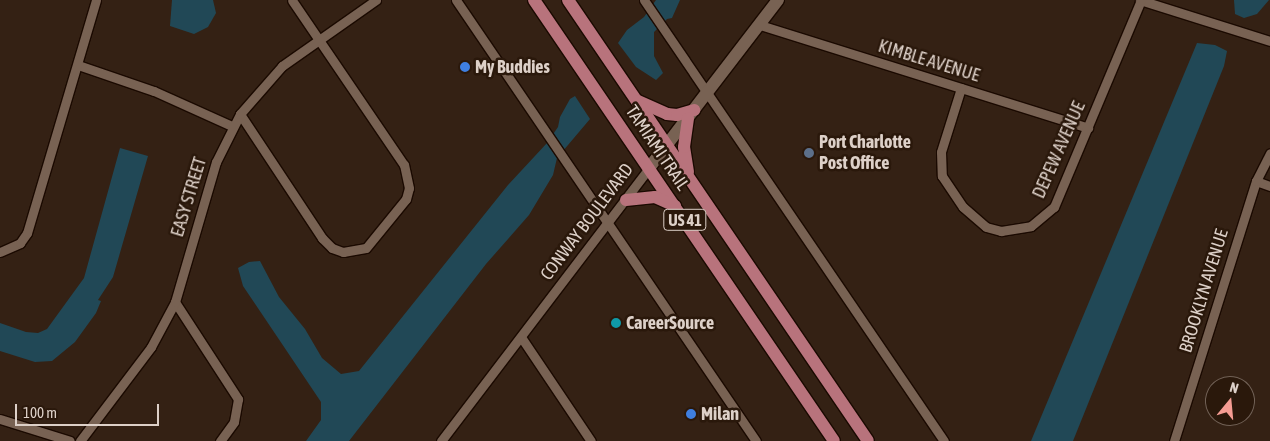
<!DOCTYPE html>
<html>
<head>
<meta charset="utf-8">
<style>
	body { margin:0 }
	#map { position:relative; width:1270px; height:441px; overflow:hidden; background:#342114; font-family:"Asap Condensed",sans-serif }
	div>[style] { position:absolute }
	.water>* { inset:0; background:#214856 }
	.roads { filter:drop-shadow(1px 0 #1b0a01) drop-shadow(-1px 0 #1b0a01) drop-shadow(0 1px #1b0a01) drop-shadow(0 -1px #1b0a01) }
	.street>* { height:9px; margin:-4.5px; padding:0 4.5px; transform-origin:4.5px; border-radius:4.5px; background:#786253 }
	.secondary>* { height:12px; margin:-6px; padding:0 6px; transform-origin:6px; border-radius:6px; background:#786253 }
	.primary>* { height:12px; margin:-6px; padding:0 6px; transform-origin:6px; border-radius:6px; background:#b8737c }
	.dots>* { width:14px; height:14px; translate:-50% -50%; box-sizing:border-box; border:2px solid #2a180b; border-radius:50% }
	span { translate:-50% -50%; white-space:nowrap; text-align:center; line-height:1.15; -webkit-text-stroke:5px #2a180b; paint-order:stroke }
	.shield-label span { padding:1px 4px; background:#2a180b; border:1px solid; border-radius:4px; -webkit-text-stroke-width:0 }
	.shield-label { font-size:16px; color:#ddd0c8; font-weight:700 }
	.street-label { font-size:18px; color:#ddd0c8 }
	.poi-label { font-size:18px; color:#ddd0c8; font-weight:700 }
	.left { translate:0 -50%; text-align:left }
	.north { position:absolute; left:1205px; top:376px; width:50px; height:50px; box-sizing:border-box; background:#2a180b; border:1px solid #726257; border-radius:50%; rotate:17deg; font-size:14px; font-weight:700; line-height:20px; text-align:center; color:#ddd0c8 }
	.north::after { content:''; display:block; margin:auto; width:18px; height:22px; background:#f59c93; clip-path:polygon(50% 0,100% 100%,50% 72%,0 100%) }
	.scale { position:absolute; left:15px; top:404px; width:144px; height:22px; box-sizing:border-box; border:2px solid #ddd0c8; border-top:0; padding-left:6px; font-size:15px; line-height:18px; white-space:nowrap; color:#ddd0c8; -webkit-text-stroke:4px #2a180b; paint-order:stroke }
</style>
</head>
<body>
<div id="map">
	<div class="water">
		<div style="clip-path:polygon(172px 0,213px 0,216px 13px,208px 27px,194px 34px,170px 26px)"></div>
		<div style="clip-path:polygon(656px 0,680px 0,672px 18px,667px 19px,654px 32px,654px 56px,663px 73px,656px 80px,636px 67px,618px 43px,627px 30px,644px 17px)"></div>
		<div style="clip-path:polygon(1234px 0,1269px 0,1257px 14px,1244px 18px,1235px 14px)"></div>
		<div style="clip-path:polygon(1197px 43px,1215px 45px,1227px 51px,1224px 66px,1073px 441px,1031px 441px)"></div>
		<div style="clip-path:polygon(575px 96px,590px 119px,557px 158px,553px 175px,529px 215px,486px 264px,349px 441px,306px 441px,321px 420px,321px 402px,243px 286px,238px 268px,249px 262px,260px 261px,279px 297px,305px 329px,322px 358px,341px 374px,359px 371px,508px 185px,547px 143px,558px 127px,560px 117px,570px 99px)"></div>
		<div style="clip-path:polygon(120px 148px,148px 156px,113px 277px,98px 300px,101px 301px,96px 313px,75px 342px,52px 361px,35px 362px,0 351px,0 323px,26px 332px,38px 333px,47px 329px,84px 278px)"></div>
	</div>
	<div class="roads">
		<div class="street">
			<div style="left:456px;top:0;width:533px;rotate:55.77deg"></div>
			<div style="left:644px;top:0;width:533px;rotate:55.77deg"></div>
			<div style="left:1140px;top:0;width:136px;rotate:17.5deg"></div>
			<div style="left:760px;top:25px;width:344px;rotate:17.4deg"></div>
			<div style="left:78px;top:65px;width:80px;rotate:18.9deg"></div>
			<div style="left:154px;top:91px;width:85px;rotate:24.2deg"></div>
			<div style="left:961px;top:88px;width:67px;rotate:107.4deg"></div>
			<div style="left:941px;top:152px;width:24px;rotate:88deg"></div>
			<div style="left:942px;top:176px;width:37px;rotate:56deg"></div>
			<div style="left:963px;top:207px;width:30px;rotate:41deg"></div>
			<div style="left:986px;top:227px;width:16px;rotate:15deg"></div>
			<div style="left:1001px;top:231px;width:30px;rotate:-9deg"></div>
			<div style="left:1031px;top:226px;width:30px;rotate:-40deg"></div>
			<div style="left:1054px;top:207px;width:225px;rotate:-67.2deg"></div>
			<div style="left:240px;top:114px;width:149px;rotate:56.5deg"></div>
			<div style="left:322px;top:238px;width:14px;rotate:45deg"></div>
			<div style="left:332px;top:248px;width:12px;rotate:20deg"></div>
			<div style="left:343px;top:252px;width:23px;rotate:-10deg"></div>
			<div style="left:366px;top:248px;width:63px;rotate:-50.8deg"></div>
			<div style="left:406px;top:199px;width:11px;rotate:-75deg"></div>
			<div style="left:409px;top:188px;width:24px;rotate:-102deg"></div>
			<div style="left:404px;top:165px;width:199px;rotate:-124.2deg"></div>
			<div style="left:1256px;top:181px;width:15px;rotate:20deg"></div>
			<div style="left:0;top:252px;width:22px;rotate:-24deg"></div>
			<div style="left:20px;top:243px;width:12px;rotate:-55deg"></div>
			<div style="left:27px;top:233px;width:243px;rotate:-73.5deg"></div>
			<div style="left:175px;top:302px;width:116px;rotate:57deg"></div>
			<div style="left:238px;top:399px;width:23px;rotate:100deg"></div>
			<div style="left:234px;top:422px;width:24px;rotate:126deg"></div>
			<div style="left:521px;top:337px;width:125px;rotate:56.1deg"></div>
			<div style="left:0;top:419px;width:73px;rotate:17.4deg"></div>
			<div style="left:80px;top:441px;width:118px;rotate:-52.9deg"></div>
			<div style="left:151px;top:347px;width:51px;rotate:-61.9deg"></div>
			<div style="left:175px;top:302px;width:146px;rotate:-73.7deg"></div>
			<div style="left:216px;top:162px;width:54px;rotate:-63.4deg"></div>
			<div style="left:240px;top:114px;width:64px;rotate:-48.8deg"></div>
			<div style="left:282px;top:66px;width:115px;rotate:-35.1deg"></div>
			<div style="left:441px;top:441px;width:343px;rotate:-52.7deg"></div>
			<div style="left:1174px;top:441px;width:273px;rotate:-72.5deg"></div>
			<div style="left:1256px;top:181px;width:31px;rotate:-63deg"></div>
		</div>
		<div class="secondary">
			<div style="left:649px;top:168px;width:212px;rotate:-52.5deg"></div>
		</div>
		<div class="primary">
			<div style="left:534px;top:0;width:533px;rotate:55.77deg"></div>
			<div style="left:568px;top:0;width:533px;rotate:55.77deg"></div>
			<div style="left:638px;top:101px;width:32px;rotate:24deg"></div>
			<div style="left:667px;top:114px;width:10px;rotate:6deg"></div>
			<div style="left:677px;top:115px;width:18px;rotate:-16deg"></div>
			<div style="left:688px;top:172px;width:25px;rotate:-99deg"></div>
			<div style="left:684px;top:147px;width:29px;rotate:-82deg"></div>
			<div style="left:626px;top:200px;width:29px;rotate:-6deg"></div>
			<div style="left:655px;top:197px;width:22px;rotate:24deg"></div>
		</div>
	</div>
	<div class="dots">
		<div style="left:465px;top:67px;background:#3f7fe0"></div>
		<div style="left:809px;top:153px;background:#5c6f8a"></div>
		<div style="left:616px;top:323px;background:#0f9aa8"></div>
		<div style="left:691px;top:414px;background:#3f7fe0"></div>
	</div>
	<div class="shield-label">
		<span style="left:685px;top:220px">US 41</span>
	</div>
	<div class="street-label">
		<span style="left:929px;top:61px;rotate:17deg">KIMBLE AVENUE</span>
		<span style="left:657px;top:148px;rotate:56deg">TAMIAMI TRAIL</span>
		<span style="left:1059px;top:150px;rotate:-66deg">DEPEW AVENUE</span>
		<span style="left:189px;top:197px;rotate:-73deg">EASY STREET</span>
		<span style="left:587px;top:222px;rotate:-53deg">CONWAY BOULEVARD</span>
		<span style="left:1204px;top:291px;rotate:-73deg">BROOKLYN AVENUE</span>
	</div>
	<div class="poi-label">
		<span class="left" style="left:475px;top:67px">My Buddies</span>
		<span class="left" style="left:819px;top:153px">Port Charlotte<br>Post Office</span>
		<span class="left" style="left:626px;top:323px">CareerSource</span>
		<span class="left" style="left:701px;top:414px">Milan</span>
	</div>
	<div class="north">N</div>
	<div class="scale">100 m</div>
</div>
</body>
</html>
